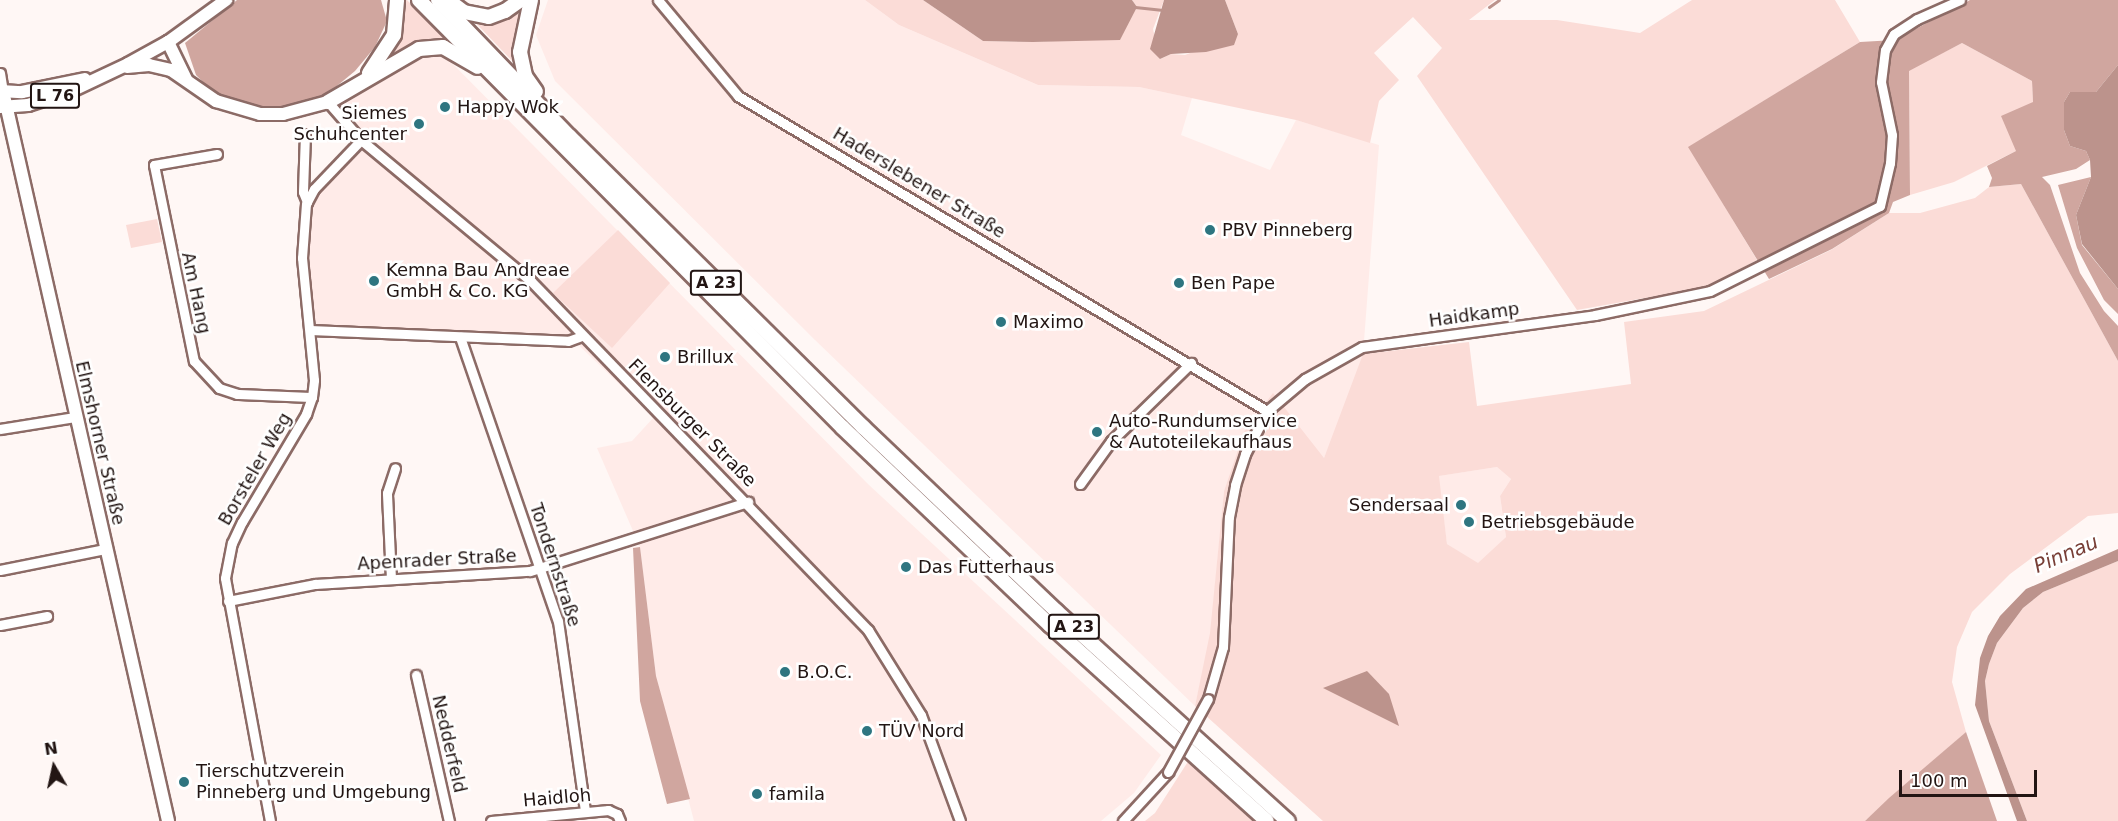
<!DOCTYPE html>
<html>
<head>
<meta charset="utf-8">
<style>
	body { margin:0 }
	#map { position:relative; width:2118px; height:821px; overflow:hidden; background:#fff7f5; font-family:"DejaVu Sans",sans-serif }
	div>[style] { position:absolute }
	.built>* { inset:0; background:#ffebe8 }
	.green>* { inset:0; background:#fbdcd7 }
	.forest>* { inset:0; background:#d0a69f }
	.water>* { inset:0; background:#bc938c }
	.stream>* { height:3px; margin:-1.5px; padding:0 1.5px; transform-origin:1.5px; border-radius:1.5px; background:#bc938c }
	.roads { filter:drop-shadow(2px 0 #8c6b66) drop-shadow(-2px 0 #8c6b66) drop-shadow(0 2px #8c6b66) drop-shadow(0 -2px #8c6b66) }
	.minor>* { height:9px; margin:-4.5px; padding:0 4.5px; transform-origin:4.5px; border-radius:4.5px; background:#fff }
	.major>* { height:12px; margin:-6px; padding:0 6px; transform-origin:6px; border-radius:6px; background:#fff }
	.highway>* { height:14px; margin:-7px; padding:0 7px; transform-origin:7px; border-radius:7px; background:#fff }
	.bridges { filter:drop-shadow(2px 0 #8c6b66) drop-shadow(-2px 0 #8c6b66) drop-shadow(0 2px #8c6b66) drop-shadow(0 -2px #8c6b66) }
	.minor-bridge>* { height:9px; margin:-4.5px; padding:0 4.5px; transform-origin:4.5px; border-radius:4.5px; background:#fff }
	.dots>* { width:16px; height:16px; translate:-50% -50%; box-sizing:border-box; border:3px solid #fff; border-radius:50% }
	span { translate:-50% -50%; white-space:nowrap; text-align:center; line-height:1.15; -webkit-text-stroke:5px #fff; paint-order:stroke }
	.shield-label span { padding:2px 4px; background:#fff; border:2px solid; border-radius:4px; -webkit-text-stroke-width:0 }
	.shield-label { font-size:16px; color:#221513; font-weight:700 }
	.poi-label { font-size:18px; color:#221513 }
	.left { translate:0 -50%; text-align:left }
	.right { translate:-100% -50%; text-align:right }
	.street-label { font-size:18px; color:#221513 }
	.water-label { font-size:20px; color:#783f37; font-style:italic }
	.north { position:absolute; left:24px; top:737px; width:60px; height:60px; -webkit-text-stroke:4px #fff; paint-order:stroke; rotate:351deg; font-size:16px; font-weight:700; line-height:24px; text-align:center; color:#221513 }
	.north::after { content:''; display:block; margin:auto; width:21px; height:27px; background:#221513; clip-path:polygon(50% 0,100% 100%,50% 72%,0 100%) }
	.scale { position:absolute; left:1899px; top:770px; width:138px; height:27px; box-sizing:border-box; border:3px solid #221513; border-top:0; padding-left:8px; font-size:18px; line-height:21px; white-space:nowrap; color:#221513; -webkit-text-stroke:4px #fff; paint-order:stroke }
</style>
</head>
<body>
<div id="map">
	<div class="built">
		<div style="clip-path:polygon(548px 0,865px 0,899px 25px,1038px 85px,1139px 87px,1192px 98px,1181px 135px,1270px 170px,1296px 120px,1379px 145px,1363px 354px,1348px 402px,1324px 458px,1244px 432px,1224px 491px,1210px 640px,1195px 706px,815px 340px,555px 81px,536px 35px)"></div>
		<div style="clip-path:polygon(441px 52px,869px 485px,1161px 755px,1134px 793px,1101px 821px,694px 821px,656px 676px,640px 547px,597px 448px,632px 441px,654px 417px,568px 335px,317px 325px,312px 317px,307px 219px,323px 183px,372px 142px,337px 109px,423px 54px)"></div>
		<div style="clip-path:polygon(1497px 467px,1511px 479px,1500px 496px,1506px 537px,1478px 564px,1447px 544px,1438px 476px)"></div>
	</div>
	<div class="green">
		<div style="clip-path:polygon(401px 0,407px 0,444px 39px,417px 42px,388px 58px,401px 26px)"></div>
		<div style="clip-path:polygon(524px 0,518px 67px,471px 18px)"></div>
		<div style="clip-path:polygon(865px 0,923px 0,983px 41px,1033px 42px,1075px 40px,1137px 7px,1132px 0,1164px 0,1153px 29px,1160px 59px,1171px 54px,1185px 55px,1238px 34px,1225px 0,1495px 0,1469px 20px,1557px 20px,1640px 33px,1692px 0,1835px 0,1860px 42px,1689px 147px,1757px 260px,1707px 287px,1577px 310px,1417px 76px,1442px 48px,1413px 17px,1374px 53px,1399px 80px,1379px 101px,1370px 143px,1296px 120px,1139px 87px,1038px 85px,899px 25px)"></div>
		<div style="clip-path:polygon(1962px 43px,2032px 81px,2033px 102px,2016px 151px,1954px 182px,1910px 195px,1909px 70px)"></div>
		<div style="clip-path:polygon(evenodd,2021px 184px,2118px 361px,2118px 513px,2088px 516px,2010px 574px,1972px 612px,1957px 647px,1952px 682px,1966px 732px,1865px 821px,1323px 821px,1195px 706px,1210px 633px,1224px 491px,1244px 432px,1273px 393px,1324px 458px,1363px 354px,1469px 342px,1477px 406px,1631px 384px,1624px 322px,1704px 311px,1831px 250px,1889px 213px,1920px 213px,1975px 198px,1989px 187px,2021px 184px,1497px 467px,1511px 479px,1500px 496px,1506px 537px,1478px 563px,1447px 544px,1439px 476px,1497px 467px)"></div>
		<div style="clip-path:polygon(157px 219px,162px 242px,131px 248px,126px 225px)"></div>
		<div style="clip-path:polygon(618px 230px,670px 283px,612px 348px,553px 293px)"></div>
		<div style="clip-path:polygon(2118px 561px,2118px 821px,2027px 821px,1989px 721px,1985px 681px,1989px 664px,1997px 643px,2023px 608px,2043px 592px)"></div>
		<div style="clip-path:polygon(1189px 760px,1256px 821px,1145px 821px,1155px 813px)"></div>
	</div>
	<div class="forest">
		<div style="clip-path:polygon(237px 0,381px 0,387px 21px,375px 47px,355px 71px,326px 95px,303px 104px,262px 109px,213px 92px,196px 75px,185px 43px)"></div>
		<div style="clip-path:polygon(1970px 0,2118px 0,2118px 65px,2096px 92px,2070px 92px,2064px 102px,2064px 130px,2070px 146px,2086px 151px,2090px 160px,2076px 169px,2042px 177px,2050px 185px,2080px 273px,2104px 311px,2118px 326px,2118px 361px,2021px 184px,1989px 187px,1992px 178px,1987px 166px,2016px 151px,2001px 116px,2033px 102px,2032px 81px,1962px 43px,1909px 71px,1910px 195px,1893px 202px,1889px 213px,1832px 249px,1769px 279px,1688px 147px,1860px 42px,1895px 40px)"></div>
		<div style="clip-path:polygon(2091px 177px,2076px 215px,2082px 245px,2118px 289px,2118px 314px,2104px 300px,2077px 248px,2058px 185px)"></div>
		<div style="clip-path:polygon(640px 547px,656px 676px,690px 799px,667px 804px,640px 701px,633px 548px)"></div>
		<div style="clip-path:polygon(1966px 732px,1997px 821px,1865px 821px,1889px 798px)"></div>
	</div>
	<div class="water">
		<div style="clip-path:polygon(923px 0,1132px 0,1137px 7px,1120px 40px,1033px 42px,983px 41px)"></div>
		<div style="clip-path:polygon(1164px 0,1225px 0,1238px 34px,1234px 45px,1206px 52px,1171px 54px,1160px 59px,1150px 49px)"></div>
		<div style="clip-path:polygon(2118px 65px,2118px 289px,2082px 244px,2076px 215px,2091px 177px,2090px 160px,2086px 151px,2070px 146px,2064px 130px,2064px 102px,2070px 92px,2096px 92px)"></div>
		<div style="clip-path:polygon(2118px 549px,2118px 561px,2043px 592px,2023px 608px,1997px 643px,1989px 664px,1985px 681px,1989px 721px,2027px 821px,2017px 821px,1975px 705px,1980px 658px,1988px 636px,2000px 616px,2026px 589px)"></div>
		<div style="clip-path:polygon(1367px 671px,1389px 694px,1399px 726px,1323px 688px)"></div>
	</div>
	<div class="stream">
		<div style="left:1135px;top:7px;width:28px;rotate:6deg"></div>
		<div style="left:1489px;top:7px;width:12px;rotate:-35deg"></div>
	</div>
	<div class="roads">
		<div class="minor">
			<div style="left:658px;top:0;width:125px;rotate:50.2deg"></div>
			<div style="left:738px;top:96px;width:616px;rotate:30.77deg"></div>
			<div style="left:0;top:73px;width:18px;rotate:81deg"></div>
			<div style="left:328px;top:102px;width:50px;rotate:49deg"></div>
			<div style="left:361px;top:140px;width:221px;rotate:39.7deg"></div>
			<div style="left:531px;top:281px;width:485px;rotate:46deg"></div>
			<div style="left:868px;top:630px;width:100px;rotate:58.1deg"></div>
			<div style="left:921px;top:715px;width:113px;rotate:69.8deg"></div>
			<div style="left:305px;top:134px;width:58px;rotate:92deg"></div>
			<div style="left:303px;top:192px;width:11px;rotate:68deg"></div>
			<div style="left:217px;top:154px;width:64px;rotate:170.1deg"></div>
			<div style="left:154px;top:165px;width:200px;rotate:78.5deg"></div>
			<div style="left:194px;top:361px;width:37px;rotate:47deg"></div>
			<div style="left:219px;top:388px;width:19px;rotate:18deg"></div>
			<div style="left:237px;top:394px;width:75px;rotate:2.3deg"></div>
			<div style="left:310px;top:330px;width:258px;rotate:2.4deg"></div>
			<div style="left:568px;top:341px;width:15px;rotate:-20deg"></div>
			<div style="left:460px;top:337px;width:300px;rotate:71deg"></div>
			<div style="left:558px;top:621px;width:192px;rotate:81.9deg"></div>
			<div style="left:0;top:429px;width:76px;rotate:-9.1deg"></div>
			<div style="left:1080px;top:484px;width:53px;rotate:-54.2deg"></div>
			<div style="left:1111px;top:441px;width:112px;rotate:-44.3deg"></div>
			<div style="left:0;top:570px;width:107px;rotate:-11.3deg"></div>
			<div style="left:391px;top:579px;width:86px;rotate:-92.7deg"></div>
			<div style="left:387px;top:493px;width:26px;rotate:-72deg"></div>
			<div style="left:228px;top:601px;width:89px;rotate:-11.1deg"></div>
			<div style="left:315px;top:584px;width:215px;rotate:-3.5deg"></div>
			<div style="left:530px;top:571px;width:229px;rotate:-17.6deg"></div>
			<div style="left:0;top:625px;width:48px;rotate:-10.8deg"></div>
			<div style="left:416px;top:675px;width:150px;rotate:77.3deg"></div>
			<div style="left:1208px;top:699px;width:54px;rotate:-73.9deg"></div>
			<div style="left:1223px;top:647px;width:130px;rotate:-87.4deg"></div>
			<div style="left:1229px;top:517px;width:33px;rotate:-79deg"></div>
			<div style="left:1235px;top:485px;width:33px;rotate:-72deg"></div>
			<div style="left:1245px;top:454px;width:48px;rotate:-62.9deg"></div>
			<div style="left:1267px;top:411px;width:50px;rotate:-40.1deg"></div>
			<div style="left:1305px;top:379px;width:65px;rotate:-29.3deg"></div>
			<div style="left:1362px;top:347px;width:235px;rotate:-7.8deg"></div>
			<div style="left:1595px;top:315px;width:117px;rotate:-11.8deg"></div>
			<div style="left:1710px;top:291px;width:190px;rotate:-26.6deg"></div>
			<div style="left:1880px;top:206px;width:44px;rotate:-76.9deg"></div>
			<div style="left:1890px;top:163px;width:28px;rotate:-86deg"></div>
			<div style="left:1892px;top:135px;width:54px;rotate:-101.7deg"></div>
			<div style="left:1881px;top:82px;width:32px;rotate:-83deg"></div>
			<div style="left:1885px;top:50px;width:18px;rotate:-61deg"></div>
			<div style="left:1894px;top:34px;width:27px;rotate:-33deg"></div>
			<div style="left:1917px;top:19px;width:47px;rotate:-23.8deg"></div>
			<div style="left:270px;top:821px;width:247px;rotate:-100.5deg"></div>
			<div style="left:225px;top:578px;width:36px;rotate:-79deg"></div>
			<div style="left:232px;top:543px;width:23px;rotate:-65deg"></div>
			<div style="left:242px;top:522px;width:126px;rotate:-59.3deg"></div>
			<div style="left:306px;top:414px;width:18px;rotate:-71deg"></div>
			<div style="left:312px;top:397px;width:17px;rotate:-83deg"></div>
			<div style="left:314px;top:380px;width:123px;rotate:-95.6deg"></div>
			<div style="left:302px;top:258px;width:54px;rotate:-85.8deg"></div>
			<div style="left:306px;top:204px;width:17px;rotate:-62deg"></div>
			<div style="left:314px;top:189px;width:68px;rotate:-46.2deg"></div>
			<div style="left:491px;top:821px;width:118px;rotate:-5.4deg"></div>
			<div style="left:608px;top:810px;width:10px;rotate:24deg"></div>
			<div style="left:617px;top:814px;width:8px;rotate:67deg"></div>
			<div style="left:1123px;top:821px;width:67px;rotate:-47.4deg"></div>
		</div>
		<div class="major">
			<div style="left:168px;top:42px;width:41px;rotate:64.1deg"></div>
			<div style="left:127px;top:67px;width:22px;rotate:-5deg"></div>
			<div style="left:149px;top:65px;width:23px;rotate:13deg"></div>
			<div style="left:171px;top:70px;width:55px;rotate:34.6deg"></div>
			<div style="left:216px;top:101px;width:46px;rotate:16.5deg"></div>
			<div style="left:260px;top:114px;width:23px"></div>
			<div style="left:283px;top:114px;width:47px;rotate:-14.9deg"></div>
			<div style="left:0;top:91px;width:22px;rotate:3deg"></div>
			<div style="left:22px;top:92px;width:64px;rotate:-11.7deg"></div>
			<div style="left:3px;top:91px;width:748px;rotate:77.26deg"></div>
			<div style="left:0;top:107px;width:28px;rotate:-4deg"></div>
			<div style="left:28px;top:105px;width:45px;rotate:-18deg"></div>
			<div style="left:71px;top:91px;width:63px;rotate:-25.3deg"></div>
			<div style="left:128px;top:64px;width:46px;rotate:-28.8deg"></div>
			<div style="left:168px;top:42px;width:72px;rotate:-35.9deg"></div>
		</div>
		<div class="highway">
			<div style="left:419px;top:0;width:602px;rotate:45.27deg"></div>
			<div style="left:843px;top:428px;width:286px;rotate:43.6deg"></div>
			<div style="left:1050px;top:625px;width:292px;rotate:42.1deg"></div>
			<div style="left:438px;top:0;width:190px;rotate:46.1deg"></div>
			<div style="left:570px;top:137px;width:412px;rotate:44.7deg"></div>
			<div style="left:863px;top:427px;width:267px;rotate:43.6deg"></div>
			<div style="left:1056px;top:611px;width:313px;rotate:42.2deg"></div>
			<div style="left:448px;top:0;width:20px;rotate:37deg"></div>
			<div style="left:464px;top:12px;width:25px;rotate:11deg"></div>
			<div style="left:489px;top:17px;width:17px;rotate:-21deg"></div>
			<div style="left:505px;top:11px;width:19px;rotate:-35deg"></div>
			<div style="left:531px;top:0;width:53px;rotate:101.9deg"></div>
			<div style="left:520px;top:52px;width:25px;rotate:78deg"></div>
			<div style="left:525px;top:76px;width:19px;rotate:55deg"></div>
			<div style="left:369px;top:73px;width:45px;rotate:-56.7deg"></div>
			<div style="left:394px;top:35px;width:35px;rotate:-85deg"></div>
			<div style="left:328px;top:102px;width:105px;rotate:-30.2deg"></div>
			<div style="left:419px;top:49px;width:24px;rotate:-5deg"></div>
			<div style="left:443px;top:47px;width:40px;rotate:29.7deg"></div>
		</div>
	</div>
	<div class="bridges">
		<div class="minor-bridge">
			<div style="left:1168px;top:772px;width:83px;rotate:-61.3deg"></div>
		</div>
	</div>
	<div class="dots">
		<div style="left:445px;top:107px;background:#2e7580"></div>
		<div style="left:419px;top:124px;background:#2e7580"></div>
		<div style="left:1210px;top:230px;background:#2e7580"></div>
		<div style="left:374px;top:281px;background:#2e7580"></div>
		<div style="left:1179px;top:283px;background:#2e7580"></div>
		<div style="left:1001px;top:322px;background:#2e7580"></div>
		<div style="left:665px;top:357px;background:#2e7580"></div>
		<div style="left:1097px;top:432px;background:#2e7580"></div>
		<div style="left:1461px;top:505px;background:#2e7580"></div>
		<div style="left:1469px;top:522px;background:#2e7580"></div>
		<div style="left:906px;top:567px;background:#2e7580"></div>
		<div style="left:785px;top:672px;background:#2e7580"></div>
		<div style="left:867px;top:731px;background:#2e7580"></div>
		<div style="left:184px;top:782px;background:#2e7580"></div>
		<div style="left:757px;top:794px;background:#2e7580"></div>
	</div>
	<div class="shield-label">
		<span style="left:55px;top:96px">L 76</span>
		<span style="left:716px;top:283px">A 23</span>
		<span style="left:1074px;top:627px">A 23</span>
	</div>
	<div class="poi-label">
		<span class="left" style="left:457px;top:107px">Happy Wok</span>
		<span class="right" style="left:407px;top:124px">Siemes<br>Schuhcenter</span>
		<span class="left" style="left:1222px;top:230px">PBV Pinneberg</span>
		<span class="left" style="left:386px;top:281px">Kemna Bau Andreae<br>GmbH &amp; Co. KG</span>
		<span class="left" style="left:1191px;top:283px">Ben Pape</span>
		<span class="left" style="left:1013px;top:322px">Maximo</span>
		<span class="left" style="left:677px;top:357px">Brillux</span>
		<span class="left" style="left:1109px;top:432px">Auto-Rundumservice<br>&amp; Autoteilekaufhaus</span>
		<span class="right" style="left:1449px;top:505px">Sendersaal</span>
		<span class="left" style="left:1481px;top:522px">Betriebsgebäude</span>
		<span class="left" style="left:918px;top:567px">Das Futterhaus</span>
		<span class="left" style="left:797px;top:672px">B.O.C.</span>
		<span class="left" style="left:879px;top:731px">TÜV Nord</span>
		<span class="left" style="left:196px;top:782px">Tierschutzverein<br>Pinneberg und Umgebung</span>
		<span class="left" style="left:769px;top:794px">famila</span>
	</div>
	<div class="street-label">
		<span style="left:919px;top:183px;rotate:31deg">Haderslebener Straße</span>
		<span style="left:196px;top:293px;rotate:78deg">Am Hang</span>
		<span style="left:1474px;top:315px;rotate:-8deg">Haidkamp</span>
		<span style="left:692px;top:423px;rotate:45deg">Flensburger Straße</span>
		<span style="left:100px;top:443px;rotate:77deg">Elmshorner Straße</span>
		<span style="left:255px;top:469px;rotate:-60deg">Borsteler Weg</span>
		<span style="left:437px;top:560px;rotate:-3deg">Apenrader Straße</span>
		<span style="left:555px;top:565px;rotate:72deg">Tondernstraße</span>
		<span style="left:449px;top:744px;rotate:77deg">Nedderfeld</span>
		<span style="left:557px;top:798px;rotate:-5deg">Haidloh</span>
	</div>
	<div class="water-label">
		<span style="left:2066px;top:554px;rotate:-23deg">Pinnau</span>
	</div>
	<div class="north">N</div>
	<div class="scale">100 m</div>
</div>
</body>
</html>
